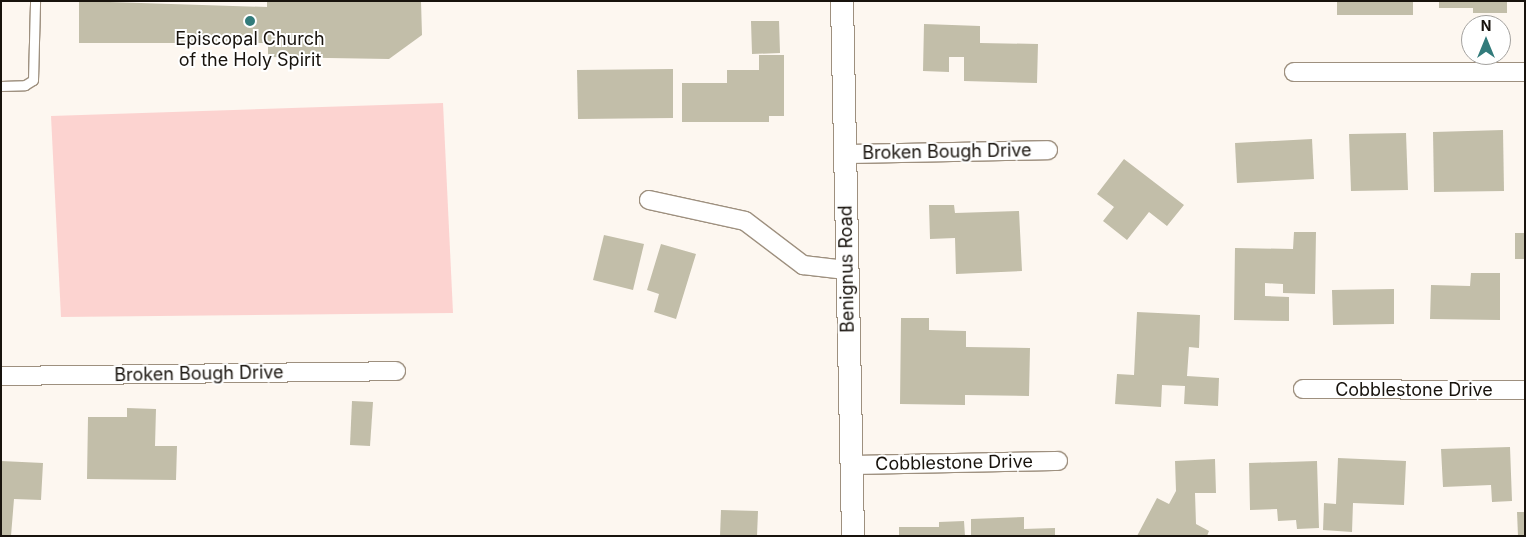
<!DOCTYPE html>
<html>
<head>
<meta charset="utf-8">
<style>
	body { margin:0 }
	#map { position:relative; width:1526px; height:537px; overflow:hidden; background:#fdf7f0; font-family:Inter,sans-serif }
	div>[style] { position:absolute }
	.green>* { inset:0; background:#fcd3d0 }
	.building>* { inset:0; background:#c2bea9 }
	.roads { filter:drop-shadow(1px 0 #9e907f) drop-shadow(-1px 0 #9e907f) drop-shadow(0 1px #9e907f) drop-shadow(0 -1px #9e907f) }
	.service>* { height:9px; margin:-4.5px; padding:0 4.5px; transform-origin:4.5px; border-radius:4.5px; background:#fff }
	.minor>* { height:18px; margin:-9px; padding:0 9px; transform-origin:9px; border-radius:9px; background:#fff }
	.tertiary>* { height:22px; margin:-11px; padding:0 11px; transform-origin:11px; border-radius:11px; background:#fff }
	.dots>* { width:14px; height:14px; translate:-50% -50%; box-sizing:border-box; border:2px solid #fff; border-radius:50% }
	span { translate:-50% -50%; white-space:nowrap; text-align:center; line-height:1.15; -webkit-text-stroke:4px #fff; paint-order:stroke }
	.poi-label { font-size:18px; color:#18130d }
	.street-label { font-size:18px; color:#18130d }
	.frame { position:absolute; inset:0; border:2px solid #18130d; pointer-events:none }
	.north { position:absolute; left:1461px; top:15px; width:50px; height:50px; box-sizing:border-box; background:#fff; border:1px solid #a3a19e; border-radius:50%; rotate:0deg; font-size:14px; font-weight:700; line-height:20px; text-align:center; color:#18130d }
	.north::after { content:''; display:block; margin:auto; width:18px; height:22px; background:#327b7b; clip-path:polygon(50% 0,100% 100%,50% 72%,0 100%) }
</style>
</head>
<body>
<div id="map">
	<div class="green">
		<div style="clip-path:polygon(443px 103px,453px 313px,61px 317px,51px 116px)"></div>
	</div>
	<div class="building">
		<div style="clip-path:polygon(79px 1px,267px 7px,267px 1px,421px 1px,422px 35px,389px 59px,268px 57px,268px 43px,79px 43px)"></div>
		<div style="clip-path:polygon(1337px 1px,1413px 1px,1413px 15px,1337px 15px)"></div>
		<div style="clip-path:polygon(1439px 1px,1507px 1px,1507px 13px,1473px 13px,1473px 8px,1439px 8px)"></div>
		<div style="clip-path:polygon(751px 21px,779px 21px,780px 53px,752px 54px)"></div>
		<div style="clip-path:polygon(924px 24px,980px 26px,980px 43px,1038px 44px,1037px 83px,964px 81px,964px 57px,949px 57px,949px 72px,923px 71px)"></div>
		<div style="clip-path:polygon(759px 55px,784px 55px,784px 116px,769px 116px,769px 122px,682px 122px,682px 83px,727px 83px,727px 70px,759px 70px)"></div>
		<div style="clip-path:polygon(673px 69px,673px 118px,578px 119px,577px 70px)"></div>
		<div style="clip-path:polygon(1503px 130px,1504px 191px,1434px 192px,1433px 132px)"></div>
		<div style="clip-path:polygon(1406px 133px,1408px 190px,1351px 191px,1349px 134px)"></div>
		<div style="clip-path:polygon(1312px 139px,1314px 179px,1237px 183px,1235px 143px)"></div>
		<div style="clip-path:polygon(1124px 159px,1184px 205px,1167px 226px,1149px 212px,1127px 240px,1103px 221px,1114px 207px,1097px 194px)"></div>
		<div style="clip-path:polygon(929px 205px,954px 205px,955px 213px,1019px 211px,1022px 271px,956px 274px,955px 238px,930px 239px)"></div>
		<div style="clip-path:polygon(1294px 232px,1316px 232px,1315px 294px,1283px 293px,1283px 284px,1265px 283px,1265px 296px,1289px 297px,1289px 321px,1234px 320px,1235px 248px,1293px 249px)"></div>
		<div style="clip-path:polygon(1515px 233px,1525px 233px,1525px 259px,1515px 259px)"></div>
		<div style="clip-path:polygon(604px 235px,644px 244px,633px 290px,593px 280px)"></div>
		<div style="clip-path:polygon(661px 244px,696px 254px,676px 319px,654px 312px,659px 294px,647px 290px)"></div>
		<div style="clip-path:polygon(1471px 273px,1500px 273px,1500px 320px,1430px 319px,1431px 285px,1470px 286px)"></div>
		<div style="clip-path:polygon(1394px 289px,1394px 324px,1333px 325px,1332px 290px)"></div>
		<div style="clip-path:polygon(1137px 312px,1200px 315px,1199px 348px,1189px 347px,1187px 376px,1219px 378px,1218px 406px,1184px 404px,1185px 386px,1162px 385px,1161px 407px,1115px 404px,1117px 374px,1134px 375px)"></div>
		<div style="clip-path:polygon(901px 318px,929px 318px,929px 330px,966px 331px,966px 347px,1030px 348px,1029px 396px,965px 395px,965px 405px,900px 404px)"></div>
		<div style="clip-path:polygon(352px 401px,373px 402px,370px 446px,350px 445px)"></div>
		<div style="clip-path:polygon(127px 408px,156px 409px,155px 446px,177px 446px,176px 480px,87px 479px,88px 417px,127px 417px)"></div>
		<div style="clip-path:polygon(1510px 447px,1512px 501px,1492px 502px,1491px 485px,1443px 487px,1441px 449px)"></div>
		<div style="clip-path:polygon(1338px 458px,1406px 461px,1404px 505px,1353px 503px,1352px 532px,1323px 530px,1324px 503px,1336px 504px)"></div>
		<div style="clip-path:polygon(1215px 459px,1216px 493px,1195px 493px,1196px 524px,1209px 531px,1207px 536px,1137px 536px,1157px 498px,1169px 504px,1176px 491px,1175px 461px)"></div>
		<div style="clip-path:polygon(1px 461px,43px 463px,41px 500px,14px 499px,11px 536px,1px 536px)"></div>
		<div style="clip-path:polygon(1317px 461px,1319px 528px,1297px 529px,1296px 520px,1278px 521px,1277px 509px,1250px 510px,1249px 463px)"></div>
		<div style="clip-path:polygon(721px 510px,758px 511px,757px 536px,720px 536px)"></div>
		<div style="clip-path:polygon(1517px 512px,1525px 512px,1525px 536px,1518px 536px)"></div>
		<div style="clip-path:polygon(1024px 517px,1024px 529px,1055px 528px,1055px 536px,971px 536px,971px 519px)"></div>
		<div style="clip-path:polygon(964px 521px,965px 536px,899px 536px,899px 527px,939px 527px,939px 522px)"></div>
	</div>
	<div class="roads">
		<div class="service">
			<div style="left:1px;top:86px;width:24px;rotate:-2deg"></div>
			<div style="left:25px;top:85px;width:9px;rotate:-32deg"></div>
			<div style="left:33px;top:80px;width:79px;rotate:-88.5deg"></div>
		</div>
		<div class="minor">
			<div style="left:1294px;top:72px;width:231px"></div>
			<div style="left:845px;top:154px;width:203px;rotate:-1.1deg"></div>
			<div style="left:649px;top:200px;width:98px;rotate:12.3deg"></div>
			<div style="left:745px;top:221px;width:73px;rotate:37.2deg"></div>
			<div style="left:803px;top:265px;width:43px;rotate:6.6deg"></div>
			<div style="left:1px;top:376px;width:395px;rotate:-0.7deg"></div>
			<div style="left:1303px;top:389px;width:222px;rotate:0.3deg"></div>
			<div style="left:850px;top:465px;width:208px;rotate:-1.1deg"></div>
		</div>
		<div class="tertiary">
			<div style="left:842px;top:1px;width:535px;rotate:88.82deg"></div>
		</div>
	</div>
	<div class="dots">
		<div style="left:250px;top:21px;background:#327b7b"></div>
	</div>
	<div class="poi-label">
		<span style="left:250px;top:50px">Episcopal Church<br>of the Holy Spirit</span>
	</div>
	<div class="street-label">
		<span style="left:947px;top:152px;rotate:-1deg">Broken Bough Drive</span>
		<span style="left:847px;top:269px;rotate:-91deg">Benignus Road</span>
		<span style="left:199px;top:374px;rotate:-1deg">Broken Bough Drive</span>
		<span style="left:1414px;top:390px">Cobblestone Drive</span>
		<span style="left:954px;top:463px;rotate:-1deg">Cobblestone Drive</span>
	</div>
	<div class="frame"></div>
	<div class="north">N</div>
</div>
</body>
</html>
